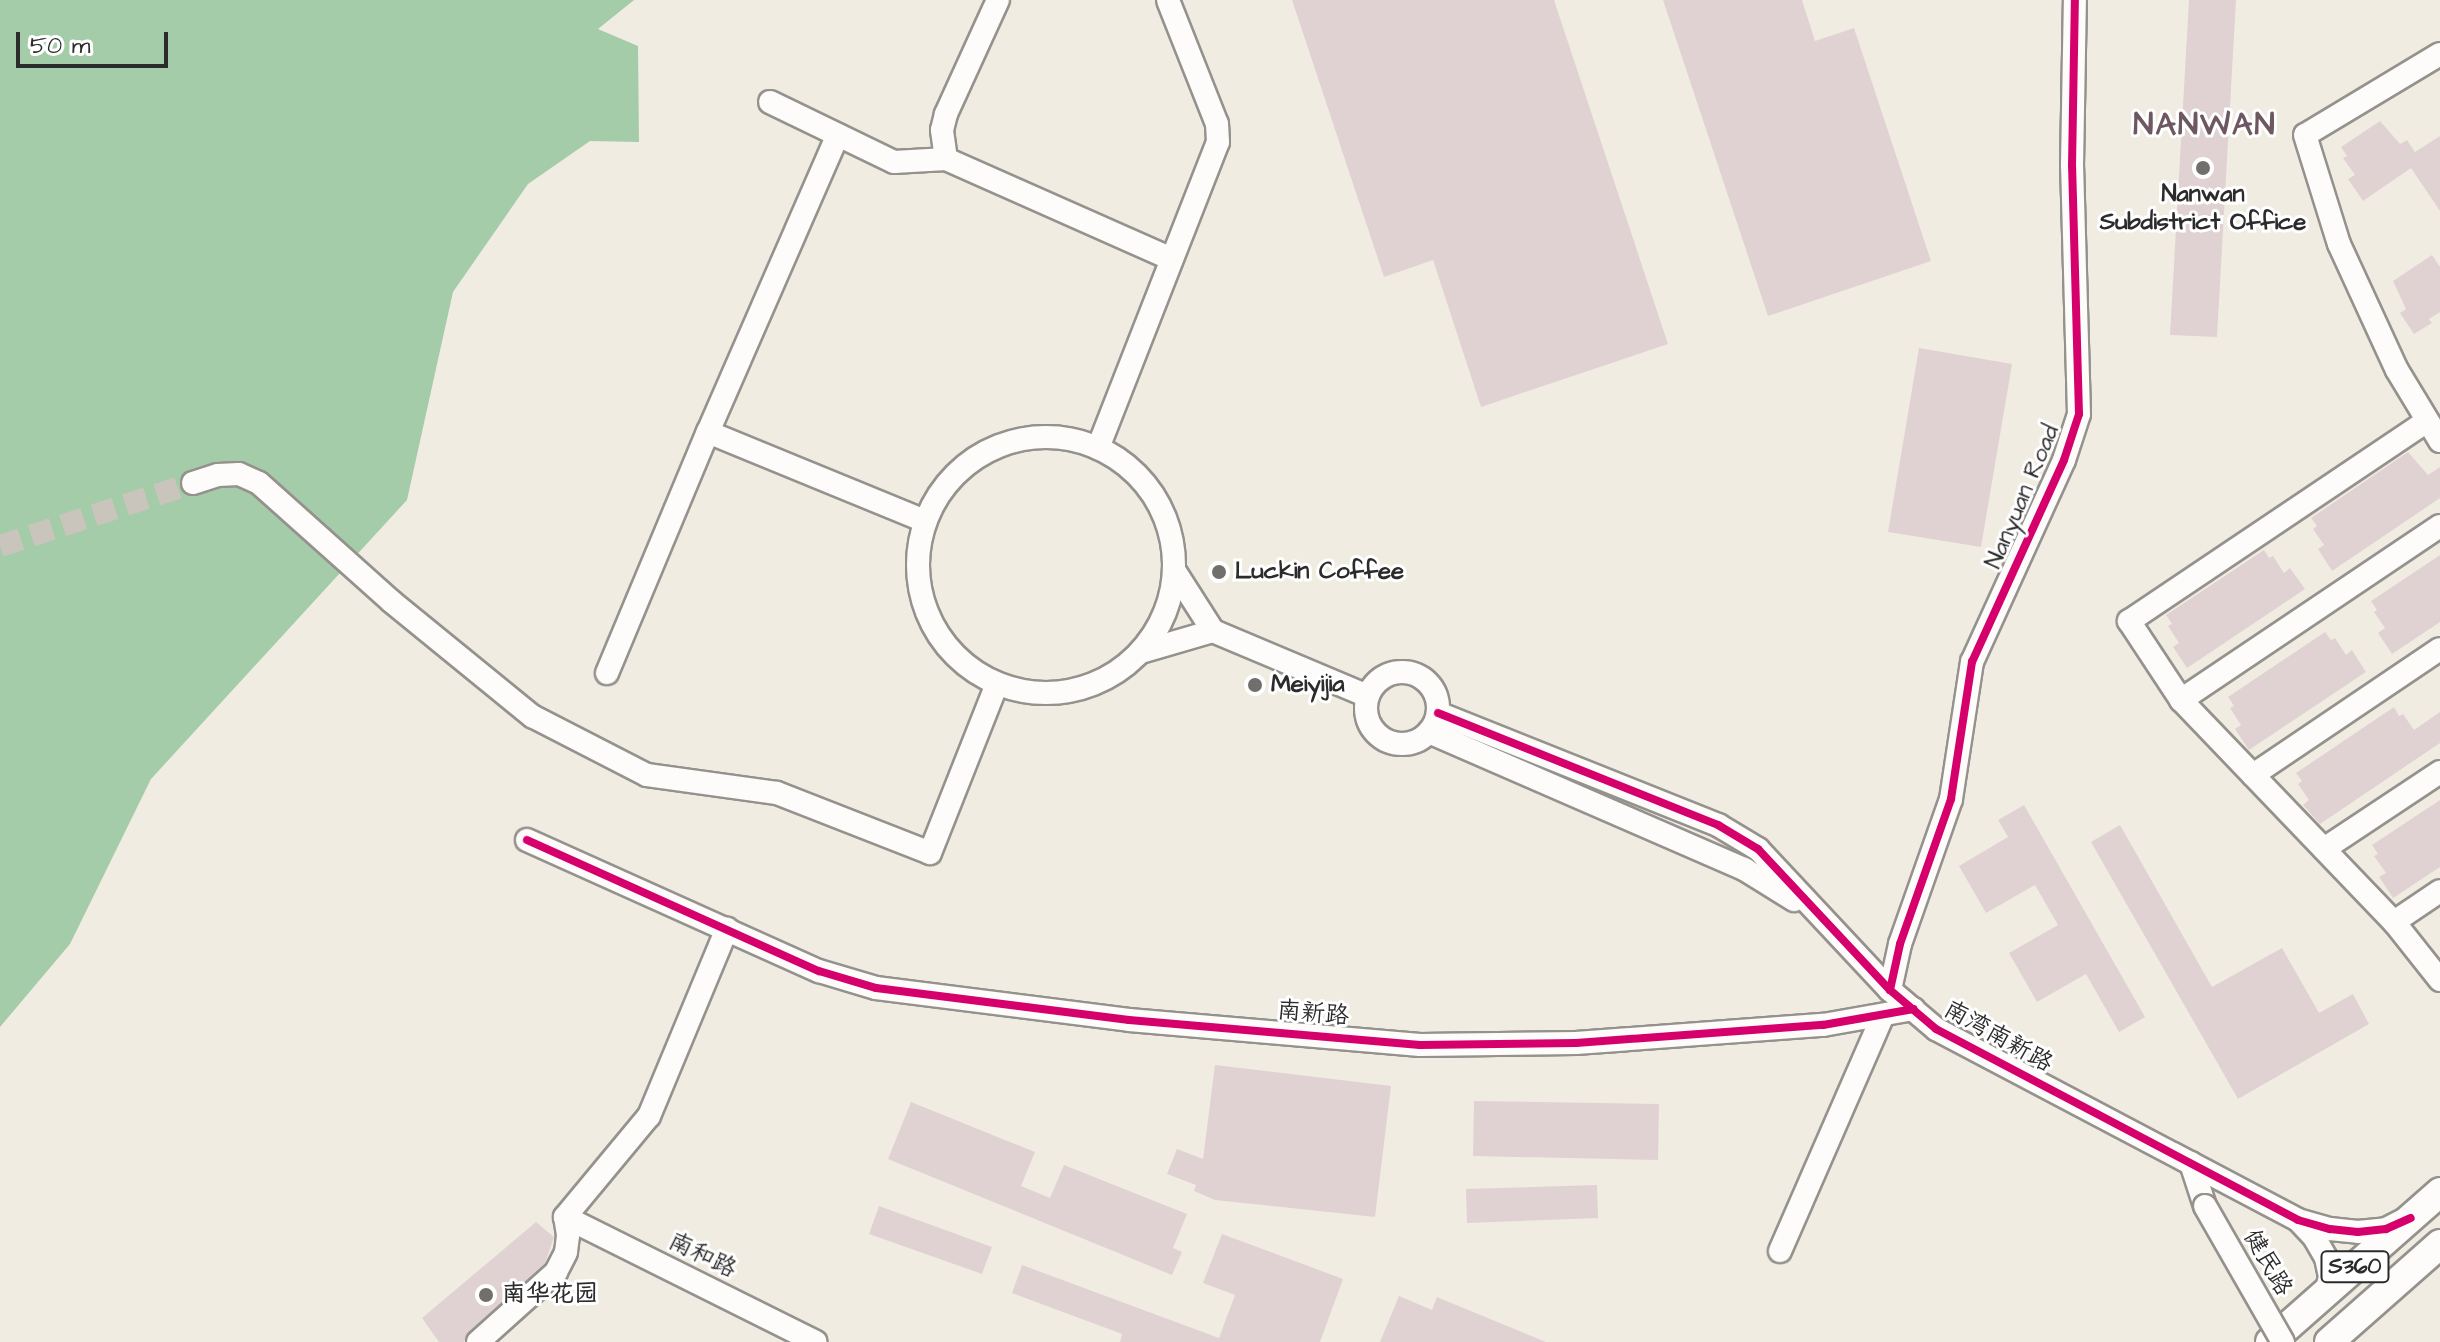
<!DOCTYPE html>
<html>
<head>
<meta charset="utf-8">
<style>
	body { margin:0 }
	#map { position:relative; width:2440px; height:1342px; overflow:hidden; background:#f1ece2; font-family:"Architects Daughter","LXGW WenKai TC",sans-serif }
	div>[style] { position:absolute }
	.forest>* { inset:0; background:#a5cca9 }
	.building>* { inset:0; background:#e0d2d3 }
	.minor-tunnel>* { height:22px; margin-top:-11px; transform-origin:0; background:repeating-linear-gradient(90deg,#c9c5bd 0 22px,transparent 0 33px) }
	.roads { filter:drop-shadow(2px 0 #95928d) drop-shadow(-2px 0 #95928d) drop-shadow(0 2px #95928d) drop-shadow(0 -2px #95928d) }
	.minor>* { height:22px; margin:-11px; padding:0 11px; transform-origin:11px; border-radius:11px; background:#fdfcfb }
	.minor>.ring { margin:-11px; padding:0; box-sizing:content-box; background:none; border:22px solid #fdfcfb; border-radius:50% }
	.major>* { height:28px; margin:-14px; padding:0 14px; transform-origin:14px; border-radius:14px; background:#fdfcfb }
	.bridges { filter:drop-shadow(2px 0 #95928d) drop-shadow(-2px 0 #95928d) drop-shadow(0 2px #95928d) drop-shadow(0 -2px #95928d) }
	.minor-bridge>* { height:22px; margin:-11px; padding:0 11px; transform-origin:11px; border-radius:11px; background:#fdfcfb }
	.cycleway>* { height:8px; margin:-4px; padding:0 4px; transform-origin:4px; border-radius:4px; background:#d6006c }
	.dots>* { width:22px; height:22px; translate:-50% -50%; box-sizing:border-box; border:4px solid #fff; border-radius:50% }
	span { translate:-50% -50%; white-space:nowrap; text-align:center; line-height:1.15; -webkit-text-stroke:6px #fff; paint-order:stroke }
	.shield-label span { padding:2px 6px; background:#fff; border:2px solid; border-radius:6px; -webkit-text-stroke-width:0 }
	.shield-label { font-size:22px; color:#2b2b2b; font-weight:700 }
	.poi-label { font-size:24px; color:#2b2b2b; font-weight:700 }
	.left { translate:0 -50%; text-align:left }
	.street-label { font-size:24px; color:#2b2b2b }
	.district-label { font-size:32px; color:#6d5761; font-weight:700; letter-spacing:2px }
	.scale { position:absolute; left:16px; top:32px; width:152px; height:36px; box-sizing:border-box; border:4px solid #2b2b2b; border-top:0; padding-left:10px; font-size:24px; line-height:28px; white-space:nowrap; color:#2b2b2b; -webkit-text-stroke:6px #fff; paint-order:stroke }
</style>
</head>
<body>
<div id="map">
	<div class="forest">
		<div style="clip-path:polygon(0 0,634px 0,598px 29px,638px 46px,639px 142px,590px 141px,528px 184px,453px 292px,407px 500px,151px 779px,70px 944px,0 1027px)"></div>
	</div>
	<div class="building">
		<div style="clip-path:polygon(1292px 0,1554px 0,1668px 344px,1481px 407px,1433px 260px,1384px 277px)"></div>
		<div style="clip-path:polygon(1663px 0,1802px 0,1815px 41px,1854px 28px,1931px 261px,1768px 316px)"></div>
		<div style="clip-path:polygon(2189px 0,2236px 0,2217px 337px,2170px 335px)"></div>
		<div style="clip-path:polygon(2380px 121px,2400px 144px,2407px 140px,2415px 152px,2440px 136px,2440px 211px,2411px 168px,2363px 201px,2348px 179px,2355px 175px,2343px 158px,2347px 156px,2341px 147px)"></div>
		<div style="clip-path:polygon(2432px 255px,2440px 267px,2440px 312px,2429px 319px,2432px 323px,2414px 334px,2400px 313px,2406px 309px,2393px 281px)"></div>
		<div style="clip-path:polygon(1919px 348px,2012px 364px,1981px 547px,1888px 532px)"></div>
		<div style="clip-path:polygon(2408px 452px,2428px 475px,2440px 467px,2440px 498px,2332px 571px,2318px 549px,2324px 545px,2313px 529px,2317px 526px,2311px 518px)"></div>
		<div style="clip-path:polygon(2264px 550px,2269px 558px,2273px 556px,2284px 573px,2290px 568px,2305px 589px,2187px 668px,2173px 647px,2179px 643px,2168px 626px,2172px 624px,2166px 615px)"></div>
		<div style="clip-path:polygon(2440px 555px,2440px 622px,2392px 654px,2378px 633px,2385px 628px,2374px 612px,2377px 610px,2371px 601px)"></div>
		<div style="clip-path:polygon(2325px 632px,2331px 640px,2335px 638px,2346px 655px,2352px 650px,2366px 672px,2249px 750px,2235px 729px,2241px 725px,2230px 708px,2234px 706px,2228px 697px)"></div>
		<div style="clip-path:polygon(2394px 707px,2399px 716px,2403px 714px,2414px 730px,2440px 712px,2440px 743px,2320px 824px,2303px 805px,2309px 800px,2298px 784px,2302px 781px,2296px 773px)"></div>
		<div style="clip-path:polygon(2440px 800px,2440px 867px,2393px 898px,2379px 877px,2386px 873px,2374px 856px,2378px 854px,2372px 845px)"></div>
		<div style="clip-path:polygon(2024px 805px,2145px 1017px,2119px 1032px,2086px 974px,2037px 1002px,2009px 953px,2058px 925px,2035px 885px,1986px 913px,1959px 866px,2008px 837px,1998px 820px)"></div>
		<div style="clip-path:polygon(2120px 825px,2212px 987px,2282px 948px,2319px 1013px,2353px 994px,2369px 1024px,2238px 1099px,2091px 842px)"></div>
		<div style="clip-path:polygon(1215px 1065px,1391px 1086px,1375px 1217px,1215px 1200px,1194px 1191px,1196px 1185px,1167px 1174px,1177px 1149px,1203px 1159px)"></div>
		<div style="clip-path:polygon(1474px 1101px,1659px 1104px,1658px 1160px,1473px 1156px)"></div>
		<div style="clip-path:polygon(911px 1102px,1035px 1152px,1021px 1186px,1050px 1198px,1064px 1165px,1187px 1214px,1173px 1248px,1182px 1252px,1172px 1275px,888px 1159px)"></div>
		<div style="clip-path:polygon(1597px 1185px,1598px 1218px,1467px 1223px,1466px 1189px)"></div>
		<div style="clip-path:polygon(879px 1206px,992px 1247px,982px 1274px,869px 1234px)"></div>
		<div style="clip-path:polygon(536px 1222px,554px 1237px,545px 1263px,469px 1332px,464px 1342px,439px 1342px,422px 1318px)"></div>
		<div style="clip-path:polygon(1222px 1234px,1343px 1279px,1320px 1342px,1120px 1342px,1122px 1334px,1012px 1293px,1022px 1265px,1219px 1338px,1235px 1295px,1203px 1283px)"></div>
		<div style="clip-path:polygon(1399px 1296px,1432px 1310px,1437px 1297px,1546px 1342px,1380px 1342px)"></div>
	</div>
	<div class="minor-tunnel">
		<div style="left:0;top:546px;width:203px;rotate:-18.1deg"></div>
	</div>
	<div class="roads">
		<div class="minor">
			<div style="left:2440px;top:54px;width:157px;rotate:149deg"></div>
			<div style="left:2305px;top:135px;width:114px;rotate:72.7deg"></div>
			<div style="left:2339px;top:244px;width:139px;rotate:65.3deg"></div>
			<div style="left:2397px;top:370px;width:83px;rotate:58.8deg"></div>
			<div style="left:770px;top:102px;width:138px;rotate:25.8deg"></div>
			<div style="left:894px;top:162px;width:52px;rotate:-3.3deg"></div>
			<div style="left:946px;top:159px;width:247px;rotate:23.9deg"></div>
			<div style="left:946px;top:159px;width:29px;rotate:-98deg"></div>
			<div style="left:942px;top:130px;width:16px;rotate:-76deg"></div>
			<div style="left:946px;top:114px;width:125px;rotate:-65.5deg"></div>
			<div style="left:2427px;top:421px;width:359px;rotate:146.1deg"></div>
			<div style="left:2129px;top:621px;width:95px;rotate:56.6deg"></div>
			<div style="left:2181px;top:700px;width:308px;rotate:46.2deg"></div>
			<div style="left:2394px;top:922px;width:74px;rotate:51.6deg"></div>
			<div style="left:708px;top:432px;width:235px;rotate:22.3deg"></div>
			<div class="ring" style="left:918px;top:437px;width:234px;height:234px"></div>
			<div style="left:1098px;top:448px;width:329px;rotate:-68.6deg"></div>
			<div style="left:1218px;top:142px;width:18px;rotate:-93deg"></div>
			<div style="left:1217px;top:124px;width:133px;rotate:-111.6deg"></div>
			<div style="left:193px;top:483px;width:26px;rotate:-18deg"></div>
			<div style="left:218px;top:475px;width:21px;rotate:-3deg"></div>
			<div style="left:239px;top:474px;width:22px;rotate:24deg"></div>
			<div style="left:259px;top:483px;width:178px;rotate:41.8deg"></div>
			<div style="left:392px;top:602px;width:181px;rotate:39.2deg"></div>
			<div style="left:532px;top:716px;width:129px;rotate:27.2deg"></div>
			<div style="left:647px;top:775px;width:131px;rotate:7.9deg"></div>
			<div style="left:777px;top:793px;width:164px;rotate:21.4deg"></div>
			<div style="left:930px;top:853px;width:182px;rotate:-68.4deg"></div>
			<div style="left:1174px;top:570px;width:72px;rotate:57.4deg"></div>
			<div style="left:1213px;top:631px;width:168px;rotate:22.8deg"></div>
			<div style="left:1141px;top:652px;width:75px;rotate:-16.3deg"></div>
			<div class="ring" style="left:1366px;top:672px;width:50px;height:50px"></div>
			<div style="left:607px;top:673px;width:261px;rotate:-67.3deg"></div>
			<div style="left:708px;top:432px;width:324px;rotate:-66.4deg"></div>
			<div style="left:2181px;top:700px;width:312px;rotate:-33.9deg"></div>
			<div style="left:1438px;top:713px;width:302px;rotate:21.8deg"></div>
			<div style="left:1718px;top:825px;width:47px;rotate:31deg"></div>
			<div style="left:1758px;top:849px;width:193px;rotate:46.9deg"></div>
			<div style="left:1890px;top:990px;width:60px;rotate:40.3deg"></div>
			<div style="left:1936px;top:1029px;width:409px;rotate:27.8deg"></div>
			<div style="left:2298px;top:1220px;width:33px;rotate:16deg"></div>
			<div style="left:2330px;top:1229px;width:28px;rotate:6deg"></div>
			<div style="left:2358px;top:1232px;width:28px;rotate:-6deg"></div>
			<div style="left:2386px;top:1229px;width:18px;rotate:-27deg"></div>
			<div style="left:1429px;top:732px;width:344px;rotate:23.5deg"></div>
			<div style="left:1744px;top:869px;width:59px;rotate:31.8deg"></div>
			<div style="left:2253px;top:775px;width:225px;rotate:-34deg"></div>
			<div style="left:527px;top:840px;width:320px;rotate:24.2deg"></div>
			<div style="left:819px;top:971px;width:59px;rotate:16.6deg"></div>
			<div style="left:876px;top:988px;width:255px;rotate:7.2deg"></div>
			<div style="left:1129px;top:1020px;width:292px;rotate:4.9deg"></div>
			<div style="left:1420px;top:1045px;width:156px;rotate:-0.7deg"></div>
			<div style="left:1576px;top:1043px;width:248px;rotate:-4.2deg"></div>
			<div style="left:1823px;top:1025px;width:92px;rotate:-10deg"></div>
			<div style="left:2324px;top:849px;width:139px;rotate:-33.6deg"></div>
			<div style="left:2394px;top:922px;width:55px;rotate:-34deg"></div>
			<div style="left:1890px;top:990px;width:47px;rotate:-77.7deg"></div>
			<div style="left:1900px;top:944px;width:154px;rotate:-70.6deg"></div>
			<div style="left:1951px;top:799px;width:139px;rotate:-81.3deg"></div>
			<div style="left:1972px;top:662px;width:222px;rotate:-65.5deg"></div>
			<div style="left:2064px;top:460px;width:48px;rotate:-71.9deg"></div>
			<div style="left:2079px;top:414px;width:248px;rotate:-91.6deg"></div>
			<div style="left:2072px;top:166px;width:166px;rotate:-89deg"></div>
			<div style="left:2191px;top:1163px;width:45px;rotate:72deg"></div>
			<div style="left:565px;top:1217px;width:280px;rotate:26.5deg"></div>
			<div style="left:2299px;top:1221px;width:22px;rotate:47deg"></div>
			<div style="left:2314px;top:1237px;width:24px;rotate:60deg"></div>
			<div style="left:2326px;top:1258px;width:19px;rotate:78deg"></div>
			<div style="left:2330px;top:1277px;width:16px;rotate:104deg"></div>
			<div style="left:1780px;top:1251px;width:257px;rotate:-66.4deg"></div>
			<div style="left:478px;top:1342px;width:105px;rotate:-41.9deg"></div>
			<div style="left:556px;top:1272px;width:22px;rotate:-63deg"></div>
			<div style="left:566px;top:1252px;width:17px;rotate:-83deg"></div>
			<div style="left:568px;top:1235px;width:18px;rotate:-99deg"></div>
			<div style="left:565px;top:1217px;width:131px;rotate:-50.3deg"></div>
			<div style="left:649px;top:1116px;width:203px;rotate:-67.4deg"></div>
		</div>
		<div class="major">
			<div style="left:2270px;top:1342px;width:227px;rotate:-41.4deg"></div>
			<div style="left:2329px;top:1342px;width:148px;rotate:-41.4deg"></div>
		</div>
	</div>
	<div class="bridges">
		<div class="minor-bridge">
			<div style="left:2205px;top:1206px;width:157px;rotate:60.2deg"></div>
		</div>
	</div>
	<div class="cycleway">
		<div style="left:1438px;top:713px;width:302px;rotate:21.8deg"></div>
		<div style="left:1718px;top:825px;width:47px;rotate:31deg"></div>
		<div style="left:1758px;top:849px;width:193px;rotate:46.9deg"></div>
		<div style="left:1890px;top:990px;width:60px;rotate:40.3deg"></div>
		<div style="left:1936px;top:1029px;width:409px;rotate:27.8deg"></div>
		<div style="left:2298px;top:1220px;width:33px;rotate:16deg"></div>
		<div style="left:2330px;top:1229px;width:28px;rotate:6deg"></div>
		<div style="left:2358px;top:1232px;width:28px;rotate:-6deg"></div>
		<div style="left:2386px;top:1229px;width:27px;rotate:-24deg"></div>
		<div style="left:527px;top:840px;width:320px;rotate:24.2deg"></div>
		<div style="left:819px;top:971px;width:59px;rotate:16.6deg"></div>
		<div style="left:876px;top:988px;width:255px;rotate:7.2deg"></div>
		<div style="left:1129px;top:1020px;width:292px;rotate:4.9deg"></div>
		<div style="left:1420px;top:1045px;width:156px;rotate:-0.7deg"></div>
		<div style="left:1576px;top:1043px;width:248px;rotate:-4.2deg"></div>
		<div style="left:1823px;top:1025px;width:92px;rotate:-10deg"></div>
		<div style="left:1890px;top:990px;width:47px;rotate:-77.7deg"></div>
		<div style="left:1900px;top:944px;width:154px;rotate:-70.6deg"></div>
		<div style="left:1951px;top:799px;width:139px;rotate:-81.3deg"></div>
		<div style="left:1972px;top:662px;width:222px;rotate:-65.5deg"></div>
		<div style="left:2064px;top:460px;width:48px;rotate:-71.9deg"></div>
		<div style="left:2079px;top:414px;width:248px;rotate:-91.6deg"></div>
		<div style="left:2072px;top:166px;width:166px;rotate:-89deg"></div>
	</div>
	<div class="dots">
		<div style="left:2203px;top:168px;background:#706f6b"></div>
		<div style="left:1219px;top:572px;background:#706f6b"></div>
		<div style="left:1255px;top:685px;background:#706f6b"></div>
		<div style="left:486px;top:1295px;background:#706f6b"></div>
	</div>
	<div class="shield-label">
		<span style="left:2355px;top:1267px">S360</span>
	</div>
	<div class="poi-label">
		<span style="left:2203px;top:209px">Nanwan<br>Subdistrict Office</span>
		<span class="left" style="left:1235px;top:572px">Luckin Coffee</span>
		<span class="left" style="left:1271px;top:685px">Meiyijia</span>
		<span class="left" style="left:502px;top:1295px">南华花园</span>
	</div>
	<div class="street-label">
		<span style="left:2023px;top:497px;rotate:-67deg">Nanyuan Road</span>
		<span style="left:1313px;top:1014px;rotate:5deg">南新路</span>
		<span style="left:1998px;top:1037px;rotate:29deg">南湾南新路</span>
		<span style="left:702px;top:1256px;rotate:26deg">南和路</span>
		<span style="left:2267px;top:1263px;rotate:60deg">健民路</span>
	</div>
	<div class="district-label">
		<span style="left:2205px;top:125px">NANWAN</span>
	</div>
	<div class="scale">50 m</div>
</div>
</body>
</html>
